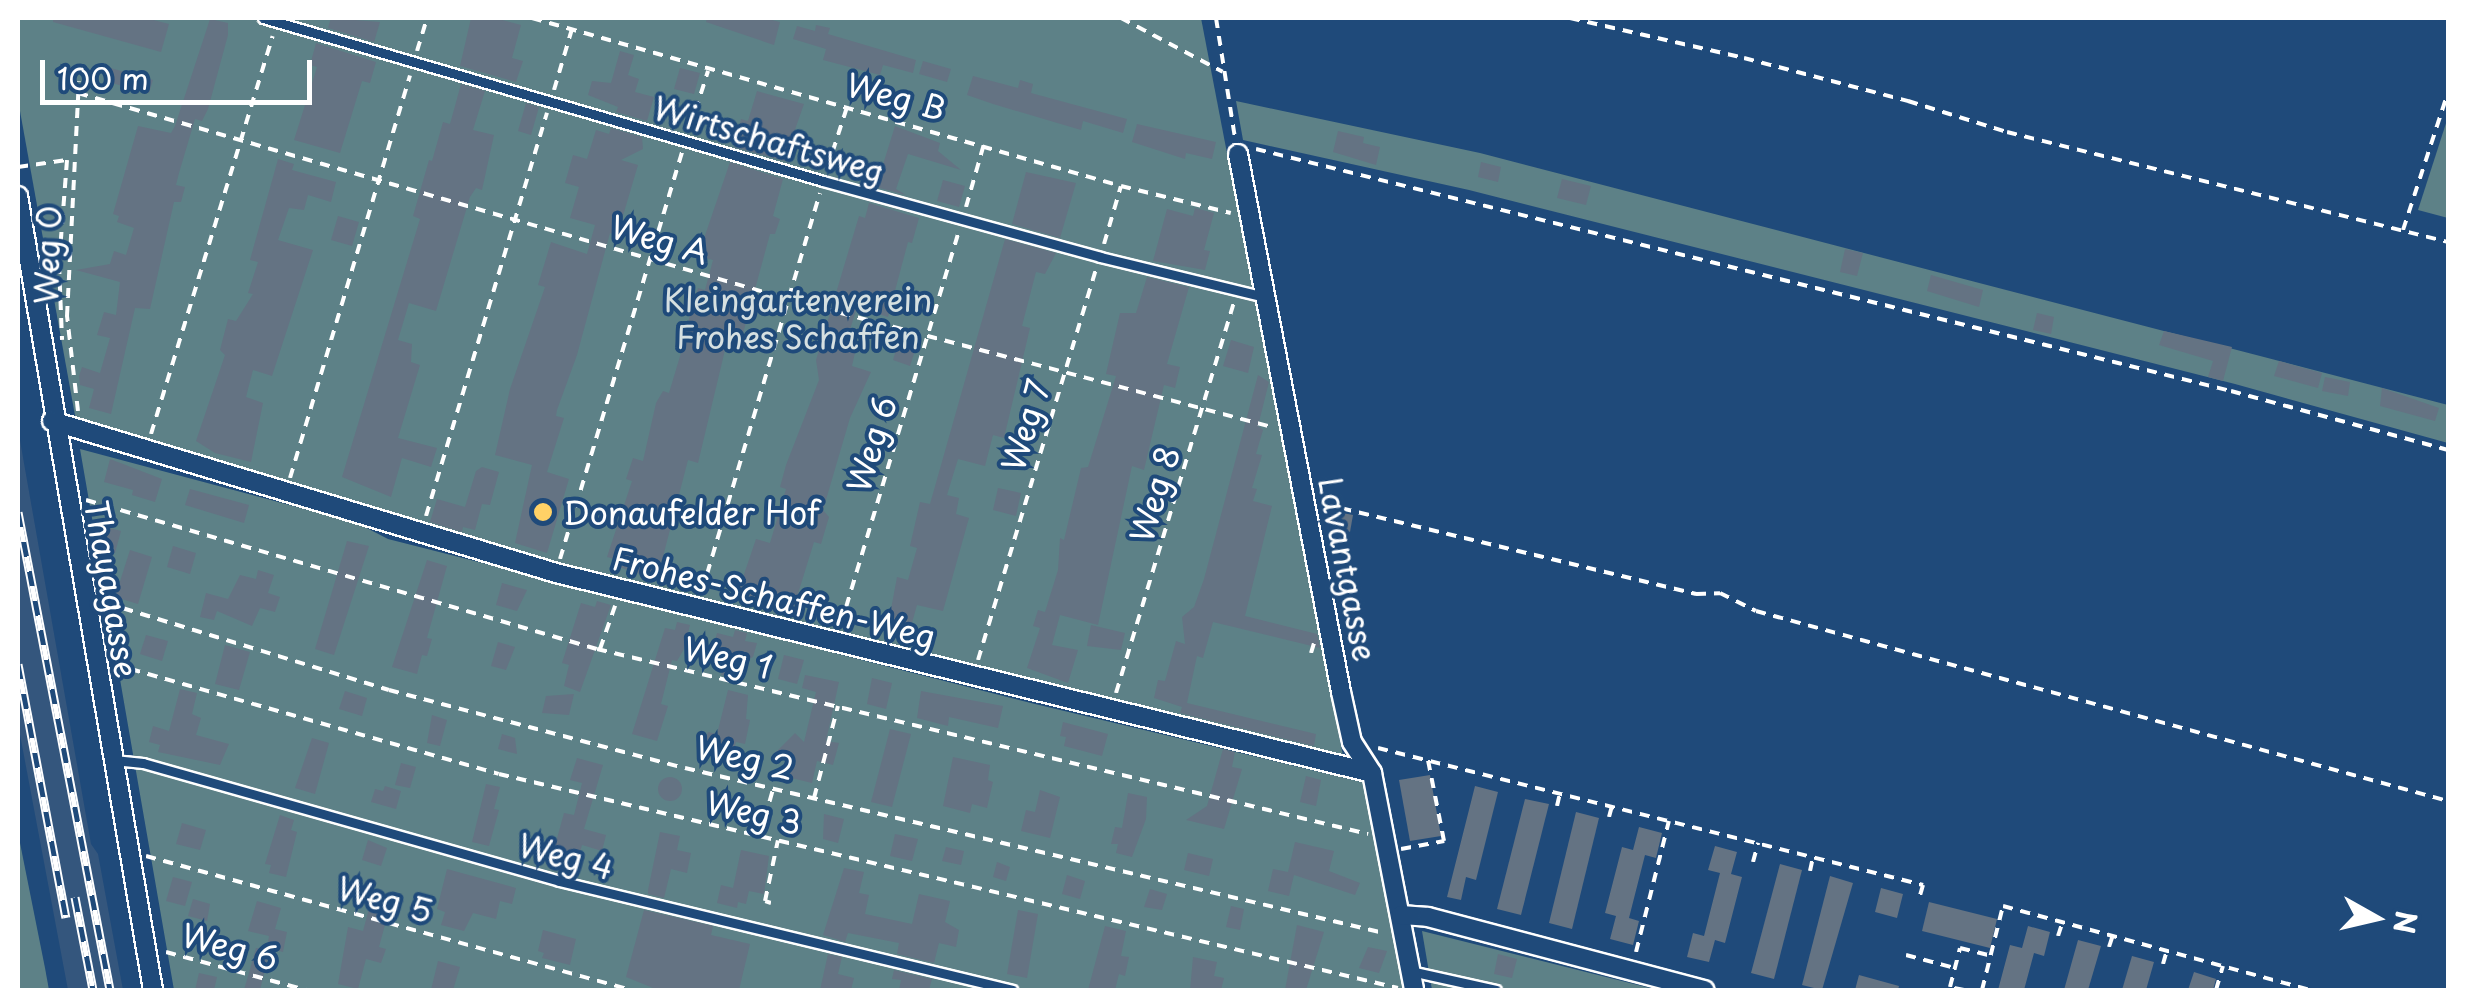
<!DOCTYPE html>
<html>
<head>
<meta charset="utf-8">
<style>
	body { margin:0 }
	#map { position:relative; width:2466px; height:1008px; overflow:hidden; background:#1f4a7a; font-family:"Playpen Sans",sans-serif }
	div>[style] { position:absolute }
	.built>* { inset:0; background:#34567d }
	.green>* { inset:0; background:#5d8187 }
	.building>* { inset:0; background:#647383 }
	.round { border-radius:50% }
	.path>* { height:4px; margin-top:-2px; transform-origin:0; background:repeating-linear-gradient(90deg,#fff 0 10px,transparent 0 18px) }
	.roads { filter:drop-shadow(2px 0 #fff) drop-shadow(-2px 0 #fff) drop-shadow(0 2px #fff) drop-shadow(0 -2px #fff) }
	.service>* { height:9px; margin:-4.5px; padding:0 4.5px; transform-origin:4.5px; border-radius:4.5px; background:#1f4a7a }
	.minor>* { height:18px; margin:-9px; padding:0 9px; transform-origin:9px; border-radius:9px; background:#1f4a7a }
	.rail>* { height:9px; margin-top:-4.5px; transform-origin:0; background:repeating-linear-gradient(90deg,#1f4a7a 0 15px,#fff 0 30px); box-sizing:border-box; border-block:2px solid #fff }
	.dots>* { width:28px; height:28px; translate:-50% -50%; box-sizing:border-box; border:5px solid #1f4a7a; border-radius:50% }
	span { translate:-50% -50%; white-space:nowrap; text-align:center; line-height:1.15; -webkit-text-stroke:8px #1f4a7a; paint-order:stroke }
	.street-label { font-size:32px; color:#fff }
	.park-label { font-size:32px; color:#d6e0e1 }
	.poi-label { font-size:32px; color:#fff }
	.left { translate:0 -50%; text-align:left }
	.frame { position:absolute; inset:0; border:20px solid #fff; pointer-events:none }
	.north { position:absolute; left:2326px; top:868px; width:100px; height:100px; -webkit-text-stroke:8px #1f4a7a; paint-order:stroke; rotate:98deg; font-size:28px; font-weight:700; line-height:40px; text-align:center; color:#fff }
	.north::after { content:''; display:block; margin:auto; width:35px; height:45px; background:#fff; clip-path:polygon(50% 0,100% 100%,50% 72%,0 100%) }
	.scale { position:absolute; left:40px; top:60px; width:272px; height:45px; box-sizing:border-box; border:5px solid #fff; border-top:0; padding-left:12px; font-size:30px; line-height:35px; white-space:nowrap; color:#fff; -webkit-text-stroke:8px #1f4a7a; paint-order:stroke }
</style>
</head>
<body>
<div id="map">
	<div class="built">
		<div style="clip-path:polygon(18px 429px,91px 844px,98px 854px,123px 990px,68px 990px,18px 724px)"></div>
	</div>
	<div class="green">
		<div style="clip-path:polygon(18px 18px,1201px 18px,1343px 756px,573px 569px,76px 421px,18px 100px)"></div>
		<div style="clip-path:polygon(1236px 101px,1480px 153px,2448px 405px,2448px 443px,2235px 384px,1469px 190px,1243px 140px)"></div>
		<div style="clip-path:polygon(2448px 117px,2448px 218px,2418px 210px)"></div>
		<div style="clip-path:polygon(80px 449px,357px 523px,388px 539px,1035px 704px,1366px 783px,1404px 990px,174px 990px)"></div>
		<div style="clip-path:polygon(18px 833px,45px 968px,49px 990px,18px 990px)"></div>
		<div style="clip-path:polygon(1422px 931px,1658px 990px,1432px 990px)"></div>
	</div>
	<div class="building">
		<div style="clip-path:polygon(53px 18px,146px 18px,169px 24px,161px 52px,53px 22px)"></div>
		<div style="clip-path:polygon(331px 18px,380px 22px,374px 42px,328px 28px)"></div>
		<div style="clip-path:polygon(471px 18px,495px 18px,521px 25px,512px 58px,523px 61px,516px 82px,460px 66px)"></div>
		<div style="clip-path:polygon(707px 18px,764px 18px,780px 22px,774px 45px,706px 22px)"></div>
		<div style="clip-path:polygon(210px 19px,228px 23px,228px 35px,208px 109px,202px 121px,195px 119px,179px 173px,176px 185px,185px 187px,181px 202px,174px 202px,150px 309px,135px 308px,111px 414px,89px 408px,94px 389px,80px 385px,79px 376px,82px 367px,100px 373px,110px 338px,97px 335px,104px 312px,116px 315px,120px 282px,76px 270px,110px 264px,114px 251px,126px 255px,134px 228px,117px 222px,119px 216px,113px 214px,138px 126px,171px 133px,175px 126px)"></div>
		<div style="clip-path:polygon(816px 25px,830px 28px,828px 34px,916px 60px,913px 73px,883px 65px,880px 75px,823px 60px,826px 49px,793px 39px,797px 26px,815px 31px)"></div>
		<div style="clip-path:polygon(316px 43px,376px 62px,370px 83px,362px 81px,340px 153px,294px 140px,317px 67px,310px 65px)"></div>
		<div style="clip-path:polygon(620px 51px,634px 55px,628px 75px,639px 79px,635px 92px,654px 97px,647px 121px,616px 112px,618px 107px,588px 95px,592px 81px,611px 83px)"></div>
		<div style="clip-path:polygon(923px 61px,951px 69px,947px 82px,919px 74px)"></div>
		<div style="clip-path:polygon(107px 67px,153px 80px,149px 93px,104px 81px)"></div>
		<div style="clip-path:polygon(680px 68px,700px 73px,694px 94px,674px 89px)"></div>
		<div style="clip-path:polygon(973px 76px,1018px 88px,1020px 80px,1033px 84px,1031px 93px,1127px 119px,1123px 133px,1083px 121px,1081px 130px,993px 104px,967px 95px)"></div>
		<div style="clip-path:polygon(461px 84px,485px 91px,473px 130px,494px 135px,482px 190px,476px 188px,470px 197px,436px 311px,409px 303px,398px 340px,412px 344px,411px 362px,420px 365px,398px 438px,437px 448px,431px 467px,402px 458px,391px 497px,342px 477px,420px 219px,413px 216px,429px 160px,432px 161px,443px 122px,450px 124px)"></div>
		<div style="clip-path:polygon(757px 91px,804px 104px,784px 161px,734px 147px,741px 119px,748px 121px)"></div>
		<div style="clip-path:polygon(526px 103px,539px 107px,531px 135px,518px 131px)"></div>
		<div style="clip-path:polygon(1137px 124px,1216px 142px,1212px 159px,1186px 153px,1185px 159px,1132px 142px)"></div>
		<div style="clip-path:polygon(895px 126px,940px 143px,938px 151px,961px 170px,908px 154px,896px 189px,906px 195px,876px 187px)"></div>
		<div style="clip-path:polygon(611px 128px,642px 137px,643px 149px,621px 160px,638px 165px,617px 236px,610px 233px,577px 355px,557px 410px,556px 416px,564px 418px,547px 472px,569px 479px,547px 553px,515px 543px,532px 465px,495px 455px,510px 389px,545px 287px,538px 285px,551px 242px,587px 254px,595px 225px,570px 218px,579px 187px,565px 183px,573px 155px,587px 159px,596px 130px,609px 134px)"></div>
		<div style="clip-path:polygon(1338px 131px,1364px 137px,1363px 143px,1380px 147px,1376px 165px,1333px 152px)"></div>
		<div style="clip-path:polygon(278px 159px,294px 164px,292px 170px,336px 182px,331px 202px,308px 195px,304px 210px,289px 208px,278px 240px,313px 250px,272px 376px,253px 370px,246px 397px,263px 403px,251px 462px,215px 453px,196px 441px,225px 355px,220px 350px,228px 319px,236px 321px,253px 294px,248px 293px,258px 262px,250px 260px)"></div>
		<div style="clip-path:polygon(730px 162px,783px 179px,773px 216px,780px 219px,775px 234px,770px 234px,738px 352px,725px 350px,698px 463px,688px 460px,657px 580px,619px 567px,621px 561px,607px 557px,632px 481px,626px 479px,633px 458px,643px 461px,656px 403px,663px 391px,669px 393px,684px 343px,677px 341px,683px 321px,688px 322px,698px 288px,705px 290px,713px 260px,698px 256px)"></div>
		<div style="clip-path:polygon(1481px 162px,1501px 167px,1498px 182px,1478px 177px)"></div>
		<div style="clip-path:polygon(1026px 172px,1076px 183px,1060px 238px,1012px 224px)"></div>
		<div style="clip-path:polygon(1562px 179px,1591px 186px,1586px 205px,1557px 198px)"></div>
		<div style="clip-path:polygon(943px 180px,965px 186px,959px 207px,937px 201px)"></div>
		<div style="clip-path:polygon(869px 203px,919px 218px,912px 243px,908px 242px,888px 317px,857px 307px,844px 349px,855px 353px,852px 366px,871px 372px,850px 418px,823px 510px,829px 517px,821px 544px,814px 542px,792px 613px,738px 592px,756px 539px,770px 543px,786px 489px,780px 487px,786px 465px,819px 380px,816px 360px,859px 216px,865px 218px)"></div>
		<div style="clip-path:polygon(1195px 208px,1214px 213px,1204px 250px,1210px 251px,1205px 270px,1153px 261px,1167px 209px,1193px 216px)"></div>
		<div style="clip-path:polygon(338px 216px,359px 222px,352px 246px,331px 240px)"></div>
		<div style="clip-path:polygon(1005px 239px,1056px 253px,1045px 274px,1036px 272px,1022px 326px,1030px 328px,1004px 438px,993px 435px,985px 466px,958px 459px,947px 495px,959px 498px,956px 514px,969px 518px,943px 611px,917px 605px,907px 641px,886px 636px,897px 577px,908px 580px,917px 548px,910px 546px,920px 502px,930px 504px)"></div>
		<div style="clip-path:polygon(1845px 249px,1863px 253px,1857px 276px,1840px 272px)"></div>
		<div style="clip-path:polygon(1931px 275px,1983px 290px,1979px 307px,1927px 291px)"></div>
		<div style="clip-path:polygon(1147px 277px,1189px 287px,1167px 364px,1180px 367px,1175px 388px,1164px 385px,1144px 470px,1132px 466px,1098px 625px,1060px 615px,1052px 645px,1078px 650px,1068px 683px,1027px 668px,1040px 628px,1033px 626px,1038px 610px,1045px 612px,1058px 570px,1060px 538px,1064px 540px,1081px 468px,1088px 467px,1116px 376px,1106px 374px,1120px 313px,1136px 313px)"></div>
		<div style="clip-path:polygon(2037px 313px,2054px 317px,2051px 334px,2033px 330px)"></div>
		<div style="clip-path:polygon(2164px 331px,2232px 347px,2223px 381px,2208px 377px,2213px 361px,2159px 345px)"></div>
		<div style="clip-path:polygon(900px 336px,918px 341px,910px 366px,893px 360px)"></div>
		<div style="clip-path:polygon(1231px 340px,1254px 347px,1248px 373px,1223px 366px)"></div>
		<div style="clip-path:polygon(2279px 361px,2322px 373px,2318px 388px,2274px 376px)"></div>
		<div style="clip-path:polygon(1258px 375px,1269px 382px,1258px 426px,1263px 430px,1256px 454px,1262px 455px,1252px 488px,1257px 489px,1253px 501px,1272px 506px,1245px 616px,1317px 634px,1320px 648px,1213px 622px,1203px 658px,1197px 656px,1187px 703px,1316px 734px,1314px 746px,1180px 713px,1182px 707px,1154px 698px,1158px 680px,1165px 681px,1176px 641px,1185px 644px,1182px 617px,1194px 607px,1204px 579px)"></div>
		<div style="clip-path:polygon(2325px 377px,2350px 382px,2348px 396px,2322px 391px)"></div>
		<div style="clip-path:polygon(2382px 388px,2439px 408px,2435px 421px,2380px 406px)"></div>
		<div style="clip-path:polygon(110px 459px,162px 479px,155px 502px,132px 495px,133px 490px,104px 482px)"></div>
		<div style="clip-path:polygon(482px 467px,499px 472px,490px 505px,482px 504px,475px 530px,463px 527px,462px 532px,430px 522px,437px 499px,465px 507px,476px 471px)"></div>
		<div style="clip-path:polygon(998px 488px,1021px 493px,1016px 516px,993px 510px)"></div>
		<div style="clip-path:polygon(190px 489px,249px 505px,244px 523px,185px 505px)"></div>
		<div style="clip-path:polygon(1337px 512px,1353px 515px,1350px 532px,1333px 528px)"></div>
		<div style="clip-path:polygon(95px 524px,121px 531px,115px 553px,99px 548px)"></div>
		<div style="clip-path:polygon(347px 541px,369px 546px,334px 655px,315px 649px)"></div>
		<div style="clip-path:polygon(173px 546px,196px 553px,190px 574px,167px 567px)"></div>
		<div style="clip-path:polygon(130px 550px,152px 557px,138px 604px,115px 597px)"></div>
		<div style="clip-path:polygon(427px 560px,447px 566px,427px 638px,432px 639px,427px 656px,422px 655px,417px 674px,392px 667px)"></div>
		<div style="clip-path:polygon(258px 570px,274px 575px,268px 593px,280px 597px,275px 612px,260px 608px,252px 626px,217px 611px,214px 620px,200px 617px,206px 593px,228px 599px,240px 575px,256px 579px)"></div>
		<div style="clip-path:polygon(502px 583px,527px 590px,517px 611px,496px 605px)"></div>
		<div style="clip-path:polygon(597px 601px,611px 605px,580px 692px,564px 686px,569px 665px,562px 663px,581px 603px,595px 607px)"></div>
		<div style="clip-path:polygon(677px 622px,690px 625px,684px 649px,677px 661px,672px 660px,661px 704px,668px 706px,657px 741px,632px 734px,665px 628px,675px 630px)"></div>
		<div style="clip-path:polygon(1091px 625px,1125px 633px,1121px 650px,1087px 646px)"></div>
		<div style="clip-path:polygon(735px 630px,747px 633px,745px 641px,757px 643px,753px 657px,739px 664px,735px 678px,721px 675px,726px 659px,711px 655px,717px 633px,733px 637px)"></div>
		<div style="clip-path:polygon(146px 635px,168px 641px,162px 661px,140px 654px)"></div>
		<div style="clip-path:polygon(498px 642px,515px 647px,506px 670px,491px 666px)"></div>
		<div style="clip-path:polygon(225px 645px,250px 652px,239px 690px,215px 684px)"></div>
		<div style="clip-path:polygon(784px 655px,804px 660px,797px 684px,778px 679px)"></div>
		<div style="clip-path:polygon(805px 675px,839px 682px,826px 741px,839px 743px,833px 765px,817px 761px,812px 783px,787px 777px,791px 760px,772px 756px,795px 733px,804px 742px,816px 692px,802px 688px)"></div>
		<div style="clip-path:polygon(872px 678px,892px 683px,886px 709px,867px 704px)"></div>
		<div style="clip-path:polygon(180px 689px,197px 693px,192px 714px,201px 718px,196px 735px,229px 744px,220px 765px,158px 752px,160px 745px,149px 742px,153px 726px,169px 731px)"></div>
		<div style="clip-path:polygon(728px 690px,748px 695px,746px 719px,750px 720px,745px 744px,736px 742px,731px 762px,702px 753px,708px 732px,717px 734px)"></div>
		<div style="clip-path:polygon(345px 691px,367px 698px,362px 716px,339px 709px)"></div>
		<div style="clip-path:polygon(921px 691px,1003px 706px,998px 728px,949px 717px,948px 726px,917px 718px)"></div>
		<div style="clip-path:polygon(574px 694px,569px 715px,542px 713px,546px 696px)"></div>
		<div style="clip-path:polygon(432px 715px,447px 720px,440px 746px,427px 743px)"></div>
		<div style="clip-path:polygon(1063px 722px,1108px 734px,1102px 756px,1064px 746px,1066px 737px,1060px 736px)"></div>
		<div style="clip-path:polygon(890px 729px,911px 734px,892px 807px,871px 802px)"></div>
		<div style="clip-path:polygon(502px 734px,515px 738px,517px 754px,498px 749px)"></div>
		<div style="clip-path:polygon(312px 738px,329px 743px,315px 794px,295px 788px)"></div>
		<div style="clip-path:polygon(1223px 749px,1235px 752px,1232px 767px,1242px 769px,1224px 829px,1186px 820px,1207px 806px)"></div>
		<div style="clip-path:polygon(953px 757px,990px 765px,988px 780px,993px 782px,987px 808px,972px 804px,970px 813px,943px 806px)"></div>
		<div style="clip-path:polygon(577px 758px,603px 765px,584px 829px,606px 835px,602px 851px,582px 845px,576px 866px,551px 860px,564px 813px,574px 815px,582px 783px,570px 780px)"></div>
		<div style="clip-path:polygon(401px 763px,416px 767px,410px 788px,395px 785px)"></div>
		<div style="clip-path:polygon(1430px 775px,1441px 836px,1410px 841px,1399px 780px)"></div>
		<div style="clip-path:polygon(1306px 776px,1321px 780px,1316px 806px,1300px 802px)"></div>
		<div class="round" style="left:658px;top:777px;width:24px;height:24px"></div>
		<div style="clip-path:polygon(486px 784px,500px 787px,494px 809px,499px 810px,489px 846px,472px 842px)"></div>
		<div style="clip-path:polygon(385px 786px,401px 791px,396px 809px,371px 802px,375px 789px,383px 791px)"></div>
		<div style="clip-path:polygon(1475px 786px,1498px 792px,1476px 880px,1466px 877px,1461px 900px,1447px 897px)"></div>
		<div style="clip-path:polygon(1040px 790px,1060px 797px,1050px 838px,1021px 831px,1026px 810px,1035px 812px)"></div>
		<div style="clip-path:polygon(1128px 793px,1147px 797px,1146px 819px,1132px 857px,1116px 853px,1118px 844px,1111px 844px,1115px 827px,1122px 828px)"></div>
		<div style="clip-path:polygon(1525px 799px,1549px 804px,1521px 915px,1497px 909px)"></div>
		<div style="clip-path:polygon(1576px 812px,1599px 818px,1572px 929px,1549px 923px)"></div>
		<div style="clip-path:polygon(824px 814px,844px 819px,838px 843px,823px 839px)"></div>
		<div style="clip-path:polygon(280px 815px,294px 820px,291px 830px,297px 832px,286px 877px,269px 873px,271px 865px,265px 864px)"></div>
		<div style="clip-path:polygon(182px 823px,206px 830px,200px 850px,176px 844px)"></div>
		<div style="clip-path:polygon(1639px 827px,1662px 833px,1656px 858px,1645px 855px,1629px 918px,1639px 921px,1633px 945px,1610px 939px,1616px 916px,1605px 913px,1622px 847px,1633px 850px)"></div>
		<div style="clip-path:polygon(660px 832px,680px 836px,677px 850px,691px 853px,687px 873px,671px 869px,664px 898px,648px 894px,648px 890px)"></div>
		<div style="clip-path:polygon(895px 834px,918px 839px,912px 861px,890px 856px)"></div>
		<div style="clip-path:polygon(368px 840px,387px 848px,381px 866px,362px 860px)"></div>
		<div style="clip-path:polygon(1295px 842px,1334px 851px,1329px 871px,1360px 883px,1355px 895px,1294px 875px,1289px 896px,1268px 891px,1273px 869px,1288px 872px)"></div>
		<div style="clip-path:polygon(1715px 846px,1737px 852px,1731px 874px,1742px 877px,1725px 943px,1715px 940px,1709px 962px,1687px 957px,1693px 933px,1704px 936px,1720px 873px,1708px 870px)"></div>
		<div style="clip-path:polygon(946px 847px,964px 851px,961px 865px,942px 861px)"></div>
		<div style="clip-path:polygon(741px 850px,769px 856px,764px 894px,749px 891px,746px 904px,738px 902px,737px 908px,717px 903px,721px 885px,733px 888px)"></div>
		<div style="clip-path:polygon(1188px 853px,1213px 859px,1209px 876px,1184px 870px)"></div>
		<div style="clip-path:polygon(997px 862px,1010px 867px,1006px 881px,993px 877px)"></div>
		<div style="clip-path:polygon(1780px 864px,1802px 870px,1774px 979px,1751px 973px)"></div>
		<div style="clip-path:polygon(844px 868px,864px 872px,859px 893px,869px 895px,865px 914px,912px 924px,919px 894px,950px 901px,945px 922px,959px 930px,956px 947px,939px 943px,934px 963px,897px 954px,899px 943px,848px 933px,845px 942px,823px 935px)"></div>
		<div style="clip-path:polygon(447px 869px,516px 888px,512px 904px,500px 901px,496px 919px,473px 913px,464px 931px,441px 925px,445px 912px,437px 909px)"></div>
		<div style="clip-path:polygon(1067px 875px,1085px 881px,1080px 899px,1062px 894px)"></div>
		<div style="clip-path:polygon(1830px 876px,1853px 883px,1822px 990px,1802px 985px)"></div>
		<div style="clip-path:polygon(173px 877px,192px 882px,185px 906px,166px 901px)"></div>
		<div style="clip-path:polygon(1881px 888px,1903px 894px,1897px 918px,1875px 912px)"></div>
		<div style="clip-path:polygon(1150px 889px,1167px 894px,1162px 910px,1144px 907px)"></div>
		<div style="clip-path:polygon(193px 899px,210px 904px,207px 921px,188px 916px)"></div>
		<div style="clip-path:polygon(257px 901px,281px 908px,275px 929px,287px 932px,283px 952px,267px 948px,269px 936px,248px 931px)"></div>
		<div style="clip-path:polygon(1929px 902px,1997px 919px,1990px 948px,1922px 931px)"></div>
		<div style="clip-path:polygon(370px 905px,389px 910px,379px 947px,386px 949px,381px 963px,366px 959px,358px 989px,338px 984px,348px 927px,363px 931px)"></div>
		<div style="clip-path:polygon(1231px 906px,1244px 909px,1240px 930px,1226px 927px)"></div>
		<div style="clip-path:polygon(644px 910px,713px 926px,711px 935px,750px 944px,739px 990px,658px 990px,626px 977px)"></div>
		<div style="clip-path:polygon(1018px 910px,1038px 914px,1027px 978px,1007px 974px)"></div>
		<div style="clip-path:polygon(1297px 925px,1324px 932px,1306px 990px,1285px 990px)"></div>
		<div style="clip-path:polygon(1105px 926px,1126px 931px,1121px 956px,1129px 957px,1125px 976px,1119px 974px,1115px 990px,1088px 990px)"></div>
		<div style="clip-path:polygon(2028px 926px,2050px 932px,2044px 956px,2034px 953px,2024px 990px,1998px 990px,2010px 945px,2022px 948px)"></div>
		<div style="clip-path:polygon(543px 930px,576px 939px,570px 965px,542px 958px,544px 953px,538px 951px)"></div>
		<div style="clip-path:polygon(2078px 940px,2101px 946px,2088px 990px,2064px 990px)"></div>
		<div style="clip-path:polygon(1368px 947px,1387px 951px,1379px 973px,1359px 968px)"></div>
		<div style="clip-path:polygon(256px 948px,270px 950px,260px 990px,244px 990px)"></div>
		<div style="clip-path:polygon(828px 954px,842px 957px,838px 974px,854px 978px,851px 990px,820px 990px)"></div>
		<div style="clip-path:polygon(1498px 954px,1517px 959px,1512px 978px,1494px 974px)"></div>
		<div style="clip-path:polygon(2132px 956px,2154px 962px,2146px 990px,2122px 990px)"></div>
		<div style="clip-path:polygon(1193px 957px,1217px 962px,1214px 976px,1224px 978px,1221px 990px,1190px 990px)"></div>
		<div style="clip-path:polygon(438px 961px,460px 967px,453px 990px,431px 990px)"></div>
		<div style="clip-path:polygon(894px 970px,932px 979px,929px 990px,899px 990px,901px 980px,892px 979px)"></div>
		<div style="clip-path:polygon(2194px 972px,2216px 979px,2213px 990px,2188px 990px)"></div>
		<div style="clip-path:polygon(199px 973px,217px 977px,214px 990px,195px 990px)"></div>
		<div style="clip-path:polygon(1859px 975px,1899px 986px,1898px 990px,1855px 990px)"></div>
	</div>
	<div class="path">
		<div style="left:532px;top:18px;width:612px;rotate:15.92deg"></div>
		<div style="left:1121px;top:186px;width:113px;rotate:13.8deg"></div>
		<div style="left:1121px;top:18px;width:115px;rotate:27.9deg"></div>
		<div style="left:1216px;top:18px;width:121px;rotate:81deg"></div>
		<div style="left:1570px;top:18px;width:179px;rotate:12.9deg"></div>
		<div style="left:1744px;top:58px;width:170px;rotate:14.7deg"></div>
		<div style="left:1908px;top:101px;width:104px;rotate:17.4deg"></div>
		<div style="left:2007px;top:132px;width:455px;rotate:14deg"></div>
		<div style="left:417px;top:51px;width:34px;rotate:-73deg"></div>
		<div style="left:554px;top:90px;width:64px;rotate:-73.6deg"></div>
		<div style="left:78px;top:93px;width:739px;rotate:16.18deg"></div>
		<div style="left:788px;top:299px;width:501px;rotate:14.81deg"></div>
		<div style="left:690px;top:128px;width:60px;rotate:-72.5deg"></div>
		<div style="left:1256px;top:149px;width:1005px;rotate:13.94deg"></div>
		<div style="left:2231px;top:391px;width:225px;rotate:15.2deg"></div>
		<div style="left:18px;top:167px;width:49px;rotate:-8.1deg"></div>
		<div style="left:67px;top:160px;width:104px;rotate:94.4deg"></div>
		<div style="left:59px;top:264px;width:76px;rotate:87.7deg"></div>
		<div style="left:827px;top:169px;width:65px;rotate:-72.1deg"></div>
		<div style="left:966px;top:207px;width:66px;rotate:-74.1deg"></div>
		<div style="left:2403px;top:230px;width:145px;rotate:-71.9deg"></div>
		<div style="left:1104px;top:244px;width:60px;rotate:-73.7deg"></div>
		<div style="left:78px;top:411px;width:96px;rotate:-96.6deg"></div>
		<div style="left:67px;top:316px;width:235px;rotate:-87.1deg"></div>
		<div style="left:151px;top:434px;width:416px;rotate:-73deg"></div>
		<div style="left:290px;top:478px;width:420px;rotate:-73.4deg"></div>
		<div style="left:86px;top:500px;width:532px;rotate:16.26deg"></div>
		<div style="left:597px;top:649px;width:793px;rotate:13.49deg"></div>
		<div style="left:1324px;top:504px;width:383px;rotate:13.6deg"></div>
		<div style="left:1696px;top:594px;width:24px;rotate:-2deg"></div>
		<div style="left:1720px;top:593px;width:40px;rotate:26.6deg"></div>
		<div style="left:1756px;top:611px;width:718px;rotate:15.35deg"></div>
		<div style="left:426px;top:516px;width:421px;rotate:-73.3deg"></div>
		<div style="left:560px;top:559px;width:425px;rotate:-73.3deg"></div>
		<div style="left:702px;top:591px;width:415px;rotate:-73.5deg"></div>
		<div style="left:106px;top:603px;width:296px;rotate:17.1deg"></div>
		<div style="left:389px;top:690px;width:306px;rotate:14.8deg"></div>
		<div style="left:685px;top:768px;width:718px;rotate:13.28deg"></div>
		<div style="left:841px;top:624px;width:411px;rotate:-73.3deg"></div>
		<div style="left:600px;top:649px;width:46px;rotate:-70.8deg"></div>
		<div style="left:1311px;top:653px;width:10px;rotate:-73deg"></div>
		<div style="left:978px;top:660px;width:411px;rotate:-73.2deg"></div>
		<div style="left:113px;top:664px;width:401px;rotate:15.9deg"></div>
		<div style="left:499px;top:774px;width:924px;rotate:13.39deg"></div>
		<div style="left:1116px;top:693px;width:411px;rotate:-73.2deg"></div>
		<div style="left:1378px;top:748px;width:562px;rotate:14.11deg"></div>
		<div style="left:1923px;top:885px;width:15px;rotate:106deg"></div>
		<div style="left:814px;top:798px;width:95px;rotate:-75.4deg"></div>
		<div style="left:1557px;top:806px;width:13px;rotate:-77deg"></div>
		<div style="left:1609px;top:817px;width:11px;rotate:-75deg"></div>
		<div style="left:760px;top:836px;width:49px;rotate:-74.5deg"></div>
		<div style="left:1401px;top:849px;width:44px;rotate:-10.5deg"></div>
		<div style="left:1444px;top:841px;width:83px;rotate:-101.2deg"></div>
		<div style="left:146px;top:856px;width:503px;rotate:15.44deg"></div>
		<div style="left:1753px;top:862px;width:20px;rotate:-75deg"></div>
		<div style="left:1810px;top:871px;width:14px;rotate:-78deg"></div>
		<div style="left:771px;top:903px;width:6px;rotate:-162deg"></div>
		<div style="left:765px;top:901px;width:62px;rotate:-78deg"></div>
		<div style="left:2058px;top:936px;width:16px;rotate:-72deg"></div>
		<div style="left:2109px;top:947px;width:13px;rotate:-72deg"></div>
		<div style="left:166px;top:952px;width:145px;rotate:15.2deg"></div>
		<div style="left:1636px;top:952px;width:135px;rotate:-75.9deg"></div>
		<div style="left:1906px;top:955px;width:51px;rotate:14.9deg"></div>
		<div style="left:2163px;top:964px;width:15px;rotate:-74deg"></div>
		<div style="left:1964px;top:990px;width:14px;rotate:-168deg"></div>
		<div style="left:1950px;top:987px;width:40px;rotate:-75.6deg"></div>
		<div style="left:1960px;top:948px;width:30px;rotate:14deg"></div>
		<div style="left:1982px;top:990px;width:87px;rotate:-76deg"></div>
		<div style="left:2003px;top:906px;width:319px;rotate:15.3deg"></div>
		<div style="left:2216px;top:990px;width:25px;rotate:-74deg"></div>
	</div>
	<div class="roads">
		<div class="service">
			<div style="left:263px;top:18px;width:583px;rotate:16.23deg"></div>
			<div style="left:823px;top:181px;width:287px;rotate:15.3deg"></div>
			<div style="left:1100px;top:257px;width:170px;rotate:13.6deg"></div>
			<div style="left:114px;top:760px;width:29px;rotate:6deg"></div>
			<div style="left:143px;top:763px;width:432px;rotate:15.8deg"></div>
			<div style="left:559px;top:881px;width:466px;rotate:13.5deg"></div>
			<div style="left:1411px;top:971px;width:87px;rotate:12.6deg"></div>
		</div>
		<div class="minor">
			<div style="left:1238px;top:154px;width:548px;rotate:79.16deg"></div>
			<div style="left:1341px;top:692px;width:51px;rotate:77.6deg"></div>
			<div style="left:1352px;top:742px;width:37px;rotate:57deg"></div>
			<div style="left:1372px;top:773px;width:221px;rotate:79deg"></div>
			<div style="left:18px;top:196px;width:805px;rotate:80.35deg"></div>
			<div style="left:52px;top:421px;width:526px;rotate:16.78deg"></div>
			<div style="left:556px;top:573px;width:840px;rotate:13.77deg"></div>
			<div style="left:1401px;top:915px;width:27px;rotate:4deg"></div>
			<div style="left:1428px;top:917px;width:286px;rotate:14.8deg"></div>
		</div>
	</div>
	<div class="rail">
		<div style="left:18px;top:512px;width:487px;rotate:79.1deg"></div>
		<div style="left:18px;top:664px;width:258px;rotate:79.3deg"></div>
		<div style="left:75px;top:897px;width:95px;rotate:79deg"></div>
	</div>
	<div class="dots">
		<div style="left:543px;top:512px;background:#ffd166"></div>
	</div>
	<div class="street-label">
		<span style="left:896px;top:96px;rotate:15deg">Weg B</span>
		<span style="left:769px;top:139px;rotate:16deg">Wirtschaftsweg</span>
		<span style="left:660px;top:239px;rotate:16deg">Weg A</span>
		<span style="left:47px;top:255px;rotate:-88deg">Weg 0</span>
		<span style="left:1025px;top:425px;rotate:-73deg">Weg 7</span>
		<span style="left:871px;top:444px;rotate:-73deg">Weg 6</span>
		<span style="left:1154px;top:494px;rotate:-73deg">Weg 8</span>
		<span style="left:1348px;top:569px;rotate:79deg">Lavantgasse</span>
		<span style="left:112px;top:589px;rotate:80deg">Thayagasse</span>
		<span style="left:774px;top:597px;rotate:14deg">Frohes-Schaffen-Weg</span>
		<span style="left:728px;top:657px;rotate:13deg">Weg 1</span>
		<span style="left:745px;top:757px;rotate:13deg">Weg 2</span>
		<span style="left:754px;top:812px;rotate:13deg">Weg 3</span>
		<span style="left:566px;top:856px;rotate:15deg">Weg 4</span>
		<span style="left:385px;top:899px;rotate:15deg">Weg 5</span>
		<span style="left:230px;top:946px;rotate:15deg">Weg 6</span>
	</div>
	<div class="park-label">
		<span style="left:798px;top:318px">Kleingartenverein<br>Frohes Schaffen</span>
	</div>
	<div class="poi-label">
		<span class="left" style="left:563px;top:512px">Donaufelder Hof</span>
	</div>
	<div class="frame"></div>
	<div class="north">N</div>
	<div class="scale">100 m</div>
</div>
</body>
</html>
